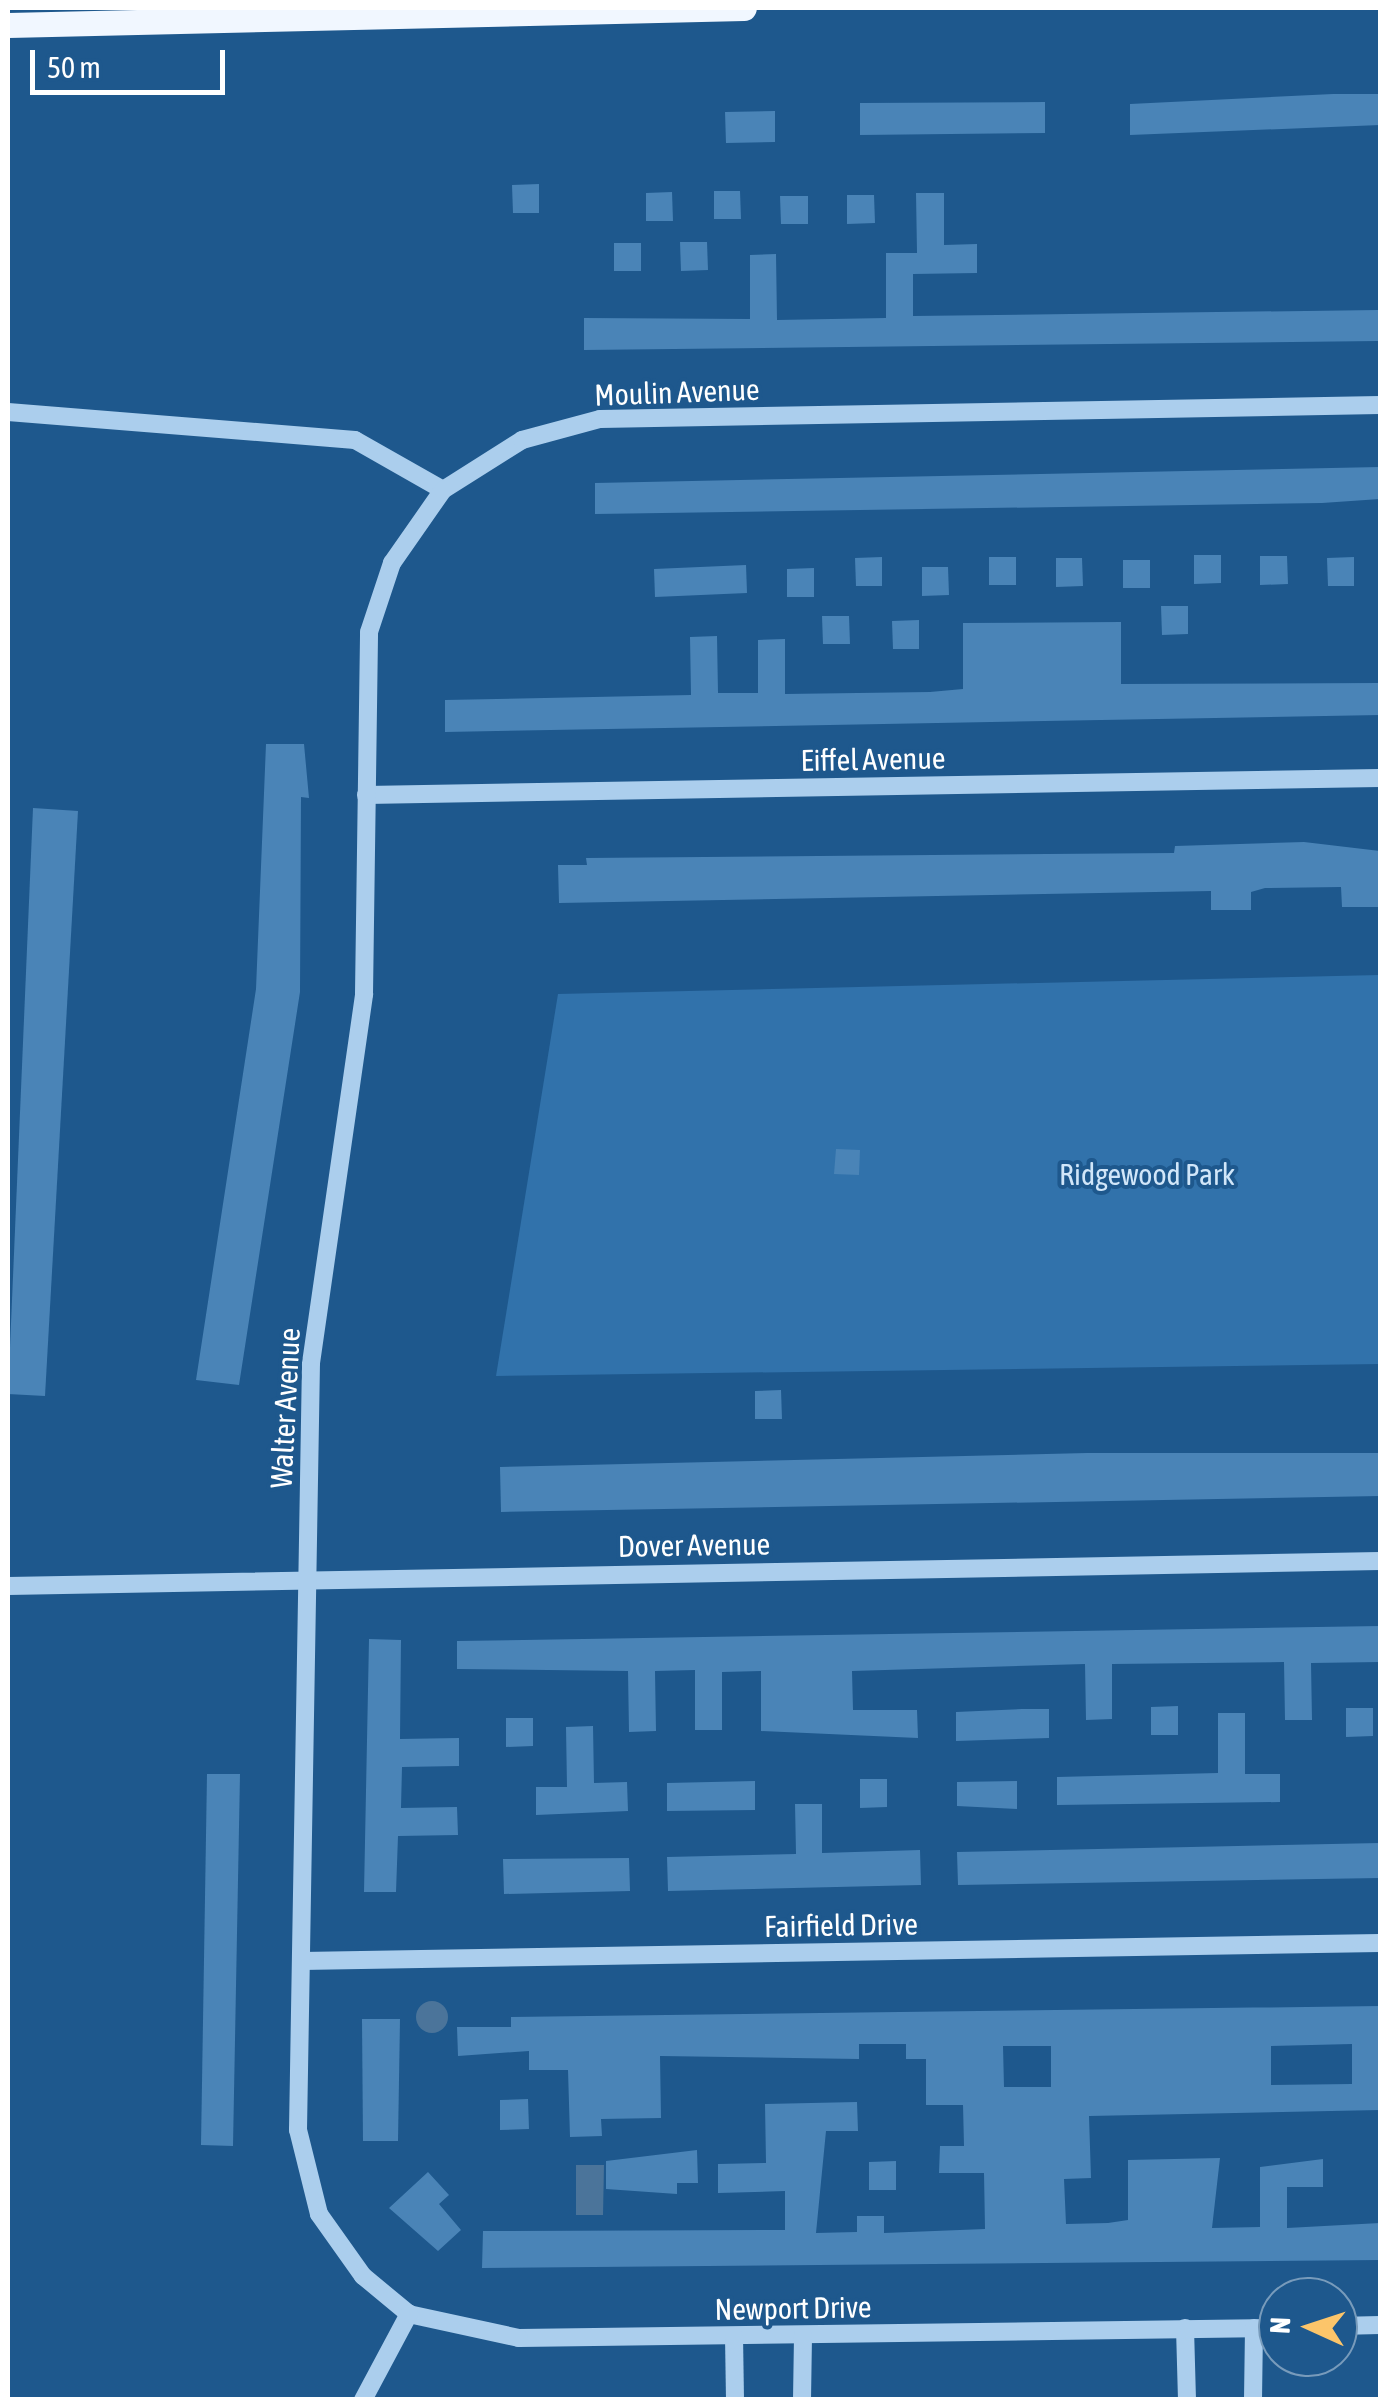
<!DOCTYPE html>
<html>
<head>
<meta charset="utf-8">
<style>
	body { margin:0 }
	#map { position:relative; width:1388px; height:2407px; overflow:hidden; background:#1e588d; font-family:"Asap Condensed",sans-serif }
	div>[style] { position:absolute }
	.green>* { inset:0; background:#3172ab }
	.water>* { inset:0; background:#4b749a }
	.round { border-radius:50% }
	.building>* { inset:0; background:#4a84b7 }
	.minor>* { height:18px; margin:-9px; padding:0 9px; transform-origin:9px; border-radius:9px; background:#abceed }
	.major>* { height:25px; margin:-12.5px; padding:0 12.5px; transform-origin:12.5px; border-radius:12.5px; background:#f1f7ff }
	span { translate:-50% -50%; white-space:nowrap; text-align:center; line-height:1.15; -webkit-text-stroke:8px #1e588d; paint-order:stroke }
	.street-label { font-size:30px; color:#fff }
	.park-label { font-size:30px; color:#d1e6f9 }
	.frame { position:absolute; inset:0; border:10px solid #fff; pointer-events:none }
	.north { position:absolute; left:1258px; top:2277px; width:100px; height:100px; box-sizing:border-box; background:#1e588d; border:2px solid #789bbb; border-radius:50%; rotate:273deg; font-size:28px; font-weight:700; line-height:40px; text-align:center; color:#fff }
	.north::after { content:''; display:block; margin:auto; width:35px; height:45px; background:#fcc56a; clip-path:polygon(50% 0,100% 100%,50% 72%,0 100%) }
	.scale { position:absolute; left:30px; top:50px; width:195px; height:45px; box-sizing:border-box; border:5px solid #fff; border-top:0; padding-left:12px; font-size:30px; line-height:35px; white-space:nowrap; color:#fff; -webkit-text-stroke:8px #1e588d; paint-order:stroke }
</style>
</head>
<body>
<div id="map">
	<div class="green">
		<div style="clip-path:polygon(1380px 975px,1380px 1364px,496px 1376px,558px 994px)"></div>
	</div>
	<div class="water">
		<div class="round" style="left:416px;top:2001px;width:32px;height:32px"></div>
		<div style="clip-path:polygon(576px 2165px,604px 2165px,603px 2215px,576px 2215px)"></div>
	</div>
	<div class="building">
		<div style="clip-path:polygon(1333px 94px,1380px 94px,1380px 125px,1130px 135px,1130px 104px)"></div>
		<div style="clip-path:polygon(1045px 102px,1045px 133px,860px 135px,860px 103px)"></div>
		<div style="clip-path:polygon(775px 111px,775px 142px,726px 143px,725px 112px)"></div>
		<div style="clip-path:polygon(539px 184px,539px 213px,513px 213px,512px 185px)"></div>
		<div style="clip-path:polygon(714px 191px,740px 191px,741px 219px,714px 219px)"></div>
		<div style="clip-path:polygon(672px 192px,673px 221px,646px 221px,646px 193px)"></div>
		<div style="clip-path:polygon(916px 193px,944px 193px,944px 245px,977px 244px,977px 273px,913px 274px,913px 316px,1378px 310px,1378px 341px,584px 350px,584px 318px,750px 319px,750px 255px,776px 254px,777px 320px,886px 318px,886px 253px,917px 253px)"></div>
		<div style="clip-path:polygon(847px 195px,874px 195px,875px 223px,847px 224px)"></div>
		<div style="clip-path:polygon(780px 196px,808px 196px,808px 224px,781px 224px)"></div>
		<div style="clip-path:polygon(680px 242px,707px 242px,708px 270px,681px 271px)"></div>
		<div style="clip-path:polygon(614px 243px,641px 243px,641px 271px,614px 271px)"></div>
		<div style="clip-path:polygon(1380px 467px,1380px 499px,1322px 503px,595px 514px,595px 483px)"></div>
		<div style="clip-path:polygon(1194px 555px,1221px 555px,1221px 583px,1194px 584px)"></div>
		<div style="clip-path:polygon(1260px 556px,1287px 556px,1288px 584px,1260px 585px)"></div>
		<div style="clip-path:polygon(882px 557px,882px 586px,856px 586px,855px 558px)"></div>
		<div style="clip-path:polygon(989px 557px,1016px 557px,1016px 585px,989px 585px)"></div>
		<div style="clip-path:polygon(1354px 557px,1354px 586px,1328px 586px,1327px 558px)"></div>
		<div style="clip-path:polygon(1056px 558px,1082px 558px,1083px 586px,1056px 587px)"></div>
		<div style="clip-path:polygon(1123px 560px,1150px 560px,1150px 588px,1123px 588px)"></div>
		<div style="clip-path:polygon(746px 565px,747px 593px,655px 597px,654px 569px)"></div>
		<div style="clip-path:polygon(922px 567px,948px 567px,949px 595px,922px 596px)"></div>
		<div style="clip-path:polygon(814px 568px,814px 597px,787px 597px,787px 569px)"></div>
		<div style="clip-path:polygon(1161px 606px,1188px 606px,1188px 634px,1162px 635px)"></div>
		<div style="clip-path:polygon(822px 616px,849px 616px,850px 644px,823px 644px)"></div>
		<div style="clip-path:polygon(919px 620px,919px 649px,893px 649px,892px 621px)"></div>
		<div style="clip-path:polygon(1121px 622px,1121px 684px,1380px 683px,1380px 715px,445px 732px,445px 700px,691px 695px,690px 637px,717px 636px,718px 693px,758px 693px,758px 640px,785px 639px,785px 694px,930px 692px,963px 689px,963px 623px)"></div>
		<div style="clip-path:polygon(266px 744px,304px 744px,309px 798px,301px 797px,300px 992px,239px 1385px,196px 1380px,256px 989px)"></div>
		<div style="clip-path:polygon(33px 808px,78px 811px,45px 1396px,8px 1394px)"></div>
		<div style="clip-path:polygon(1304px 842px,1380px 851px,1380px 907px,1342px 907px,1341px 887px,1265px 888px,1251px 892px,1251px 910px,1211px 910px,1211px 891px,559px 903px,558px 865px,587px 865px,586px 858px,1174px 853px,1175px 846px)"></div>
		<div style="clip-path:polygon(836px 1149px,860px 1150px,859px 1175px,834px 1174px)"></div>
		<div style="clip-path:polygon(781px 1390px,782px 1419px,755px 1419px,755px 1391px)"></div>
		<div style="clip-path:polygon(1087px 1453px,1380px 1453px,1380px 1496px,501px 1512px,500px 1467px)"></div>
		<div style="clip-path:polygon(1380px 1626px,1380px 1662px,1311px 1663px,1312px 1720px,1285px 1720px,1284px 1662px,1112px 1664px,1112px 1719px,1086px 1720px,1085px 1664px,852px 1671px,853px 1710px,917px 1710px,918px 1738px,761px 1731px,761px 1671px,722px 1672px,722px 1730px,695px 1730px,695px 1670px,655px 1671px,656px 1731px,629px 1732px,628px 1671px,457px 1669px,457px 1641px)"></div>
		<div style="clip-path:polygon(369px 1639px,401px 1640px,400px 1739px,459px 1738px,459px 1766px,402px 1767px,401px 1808px,457px 1807px,458px 1835px,398px 1836px,396px 1892px,364px 1892px)"></div>
		<div style="clip-path:polygon(1178px 1706px,1178px 1735px,1151px 1735px,1151px 1707px)"></div>
		<div style="clip-path:polygon(1346px 1708px,1373px 1708px,1373px 1736px,1346px 1737px)"></div>
		<div style="clip-path:polygon(1022px 1709px,1049px 1709px,1049px 1738px,956px 1741px,956px 1712px)"></div>
		<div style="clip-path:polygon(1218px 1713px,1245px 1713px,1245px 1774px,1280px 1774px,1280px 1802px,1057px 1805px,1057px 1777px,1218px 1773px)"></div>
		<div style="clip-path:polygon(506px 1718px,533px 1718px,533px 1746px,506px 1747px)"></div>
		<div style="clip-path:polygon(593px 1726px,594px 1783px,627px 1782px,628px 1811px,536px 1815px,536px 1787px,567px 1787px,566px 1727px)"></div>
		<div style="clip-path:polygon(207px 1774px,240px 1774px,233px 2146px,201px 2145px)"></div>
		<div style="clip-path:polygon(860px 1779px,887px 1779px,887px 1807px,860px 1808px)"></div>
		<div style="clip-path:polygon(755px 1781px,755px 1810px,667px 1811px,667px 1783px)"></div>
		<div style="clip-path:polygon(1017px 1781px,1017px 1809px,957px 1806px,957px 1782px)"></div>
		<div style="clip-path:polygon(795px 1804px,822px 1804px,822px 1853px,920px 1850px,921px 1885px,668px 1891px,667px 1857px,796px 1854px)"></div>
		<div style="clip-path:polygon(1380px 1843px,1380px 1878px,958px 1885px,957px 1852px)"></div>
		<div style="clip-path:polygon(629px 1858px,630px 1891px,504px 1894px,503px 1859px)"></div>
		<div style="clip-path:polygon(evenodd,1380px 2006px,1380px 2110px,1089px 2116px,1091px 2178px,1064px 2179px,1066px 2224px,1108px 2223px,1128px 2220px,1128px 2160px,1220px 2158px,1212px 2228px,1260px 2227px,1260px 2167px,1323px 2159px,1323px 2187px,1287px 2187px,1287px 2228px,1380px 2223px,1380px 2260px,482px 2268px,483px 2231px,785px 2230px,785px 2191px,718px 2193px,718px 2164px,766px 2163px,765px 2104px,857px 2102px,858px 2131px,826px 2131px,816px 2233px,857px 2232px,857px 2216px,884px 2216px,884px 2233px,985px 2229px,984px 2173px,939px 2173px,940px 2146px,964px 2146px,963px 2105px,926px 2105px,926px 2059px,906px 2059px,906px 2044px,859px 2044px,859px 2059px,660px 2056px,661px 2118px,601px 2119px,602px 2136px,570px 2137px,568px 2070px,529px 2070px,529px 2051px,458px 2056px,457px 2027px,511px 2027px,511px 2017px,1380px 2006px,1352px 2044px,1352px 2084px,1271px 2085px,1271px 2046px,1352px 2044px,1380px 2006px,1003px 2046px,1051px 2046px,1051px 2087px,1004px 2087px,1003px 2046px)"></div>
		<div style="clip-path:polygon(362px 2019px,400px 2019px,398px 2141px,363px 2141px)"></div>
		<div style="clip-path:polygon(528px 2099px,529px 2129px,500px 2130px,500px 2100px)"></div>
		<div style="clip-path:polygon(697px 2150px,698px 2183px,677px 2183px,677px 2194px,606px 2189px,606px 2161px)"></div>
		<div style="clip-path:polygon(896px 2161px,896px 2190px,869px 2190px,869px 2162px)"></div>
		<div style="clip-path:polygon(428px 2172px,449px 2195px,439px 2204px,461px 2230px,438px 2251px,389px 2208px)"></div>
	</div>
	<div class="minor">
		<div style="left:8px;top:412px;width:348px;rotate:4.6deg"></div>
		<div style="left:355px;top:440px;width:101px;rotate:29.6deg"></div>
		<div style="left:366px;top:795px;width:1014px;rotate:-0.96deg"></div>
		<div style="left:8px;top:1586px;width:1372px;rotate:-1.04deg"></div>
		<div style="left:302px;top:1961px;width:1078px;rotate:-0.96deg"></div>
		<div style="left:1338px;top:2326px;width:42px;rotate:-1.4deg"></div>
		<div style="left:1185px;top:2328px;width:72px;rotate:88.4deg"></div>
		<div style="left:1278px;top:2328px;width:759px;rotate:179.25deg"></div>
		<div style="left:519px;top:2338px;width:113px;rotate:-167.7deg"></div>
		<div style="left:409px;top:2314px;width:60px;rotate:-140.4deg"></div>
		<div style="left:363px;top:2276px;width:76px;rotate:-125.4deg"></div>
		<div style="left:319px;top:2214px;width:87px;rotate:-104deg"></div>
		<div style="left:298px;top:2130px;width:767px;rotate:-89.03deg"></div>
		<div style="left:311px;top:1363px;width:373px;rotate:-81.8deg"></div>
		<div style="left:364px;top:994px;width:362px;rotate:-89.2deg"></div>
		<div style="left:369px;top:632px;width:73px;rotate:-71.6deg"></div>
		<div style="left:392px;top:563px;width:89px;rotate:-55.1deg"></div>
		<div style="left:443px;top:490px;width:93px;rotate:-32.3deg"></div>
		<div style="left:522px;top:440px;width:81px;rotate:-15.1deg"></div>
		<div style="left:600px;top:419px;width:780px;rotate:-1.03deg"></div>
		<div style="left:734px;top:2336px;width:64px;rotate:89.1deg"></div>
		<div style="left:363px;top:2400px;width:98px;rotate:-61.9deg"></div>
		<div style="left:802px;top:2400px;width:65px;rotate:-89.1deg"></div>
		<div style="left:1253px;top:2400px;width:72px;rotate:-89.2deg"></div>
	</div>
	<div class="major">
		<div style="left:8px;top:25px;width:736px;rotate:-1.32deg"></div>
	</div>
	<div class="street-label">
		<span style="left:677px;top:392px;rotate:-2deg">Moulin Avenue</span>
		<span style="left:873px;top:759px;rotate:-1deg">Eiffel Avenue</span>
		<span style="left:285px;top:1408px;rotate:-87deg">Walter Avenue</span>
		<span style="left:694px;top:1545px;rotate:-1deg">Dover Avenue</span>
		<span style="left:841px;top:1925px;rotate:-1deg">Fairfield Drive</span>
		<span style="left:793px;top:2308px;rotate:-1deg">Newport Drive</span>
	</div>
	<div class="park-label">
		<span style="left:1147px;top:1174px">Ridgewood Park</span>
	</div>
	<div class="frame"></div>
	<div class="north">N</div>
	<div class="scale">50 m</div>
</div>
</body>
</html>
